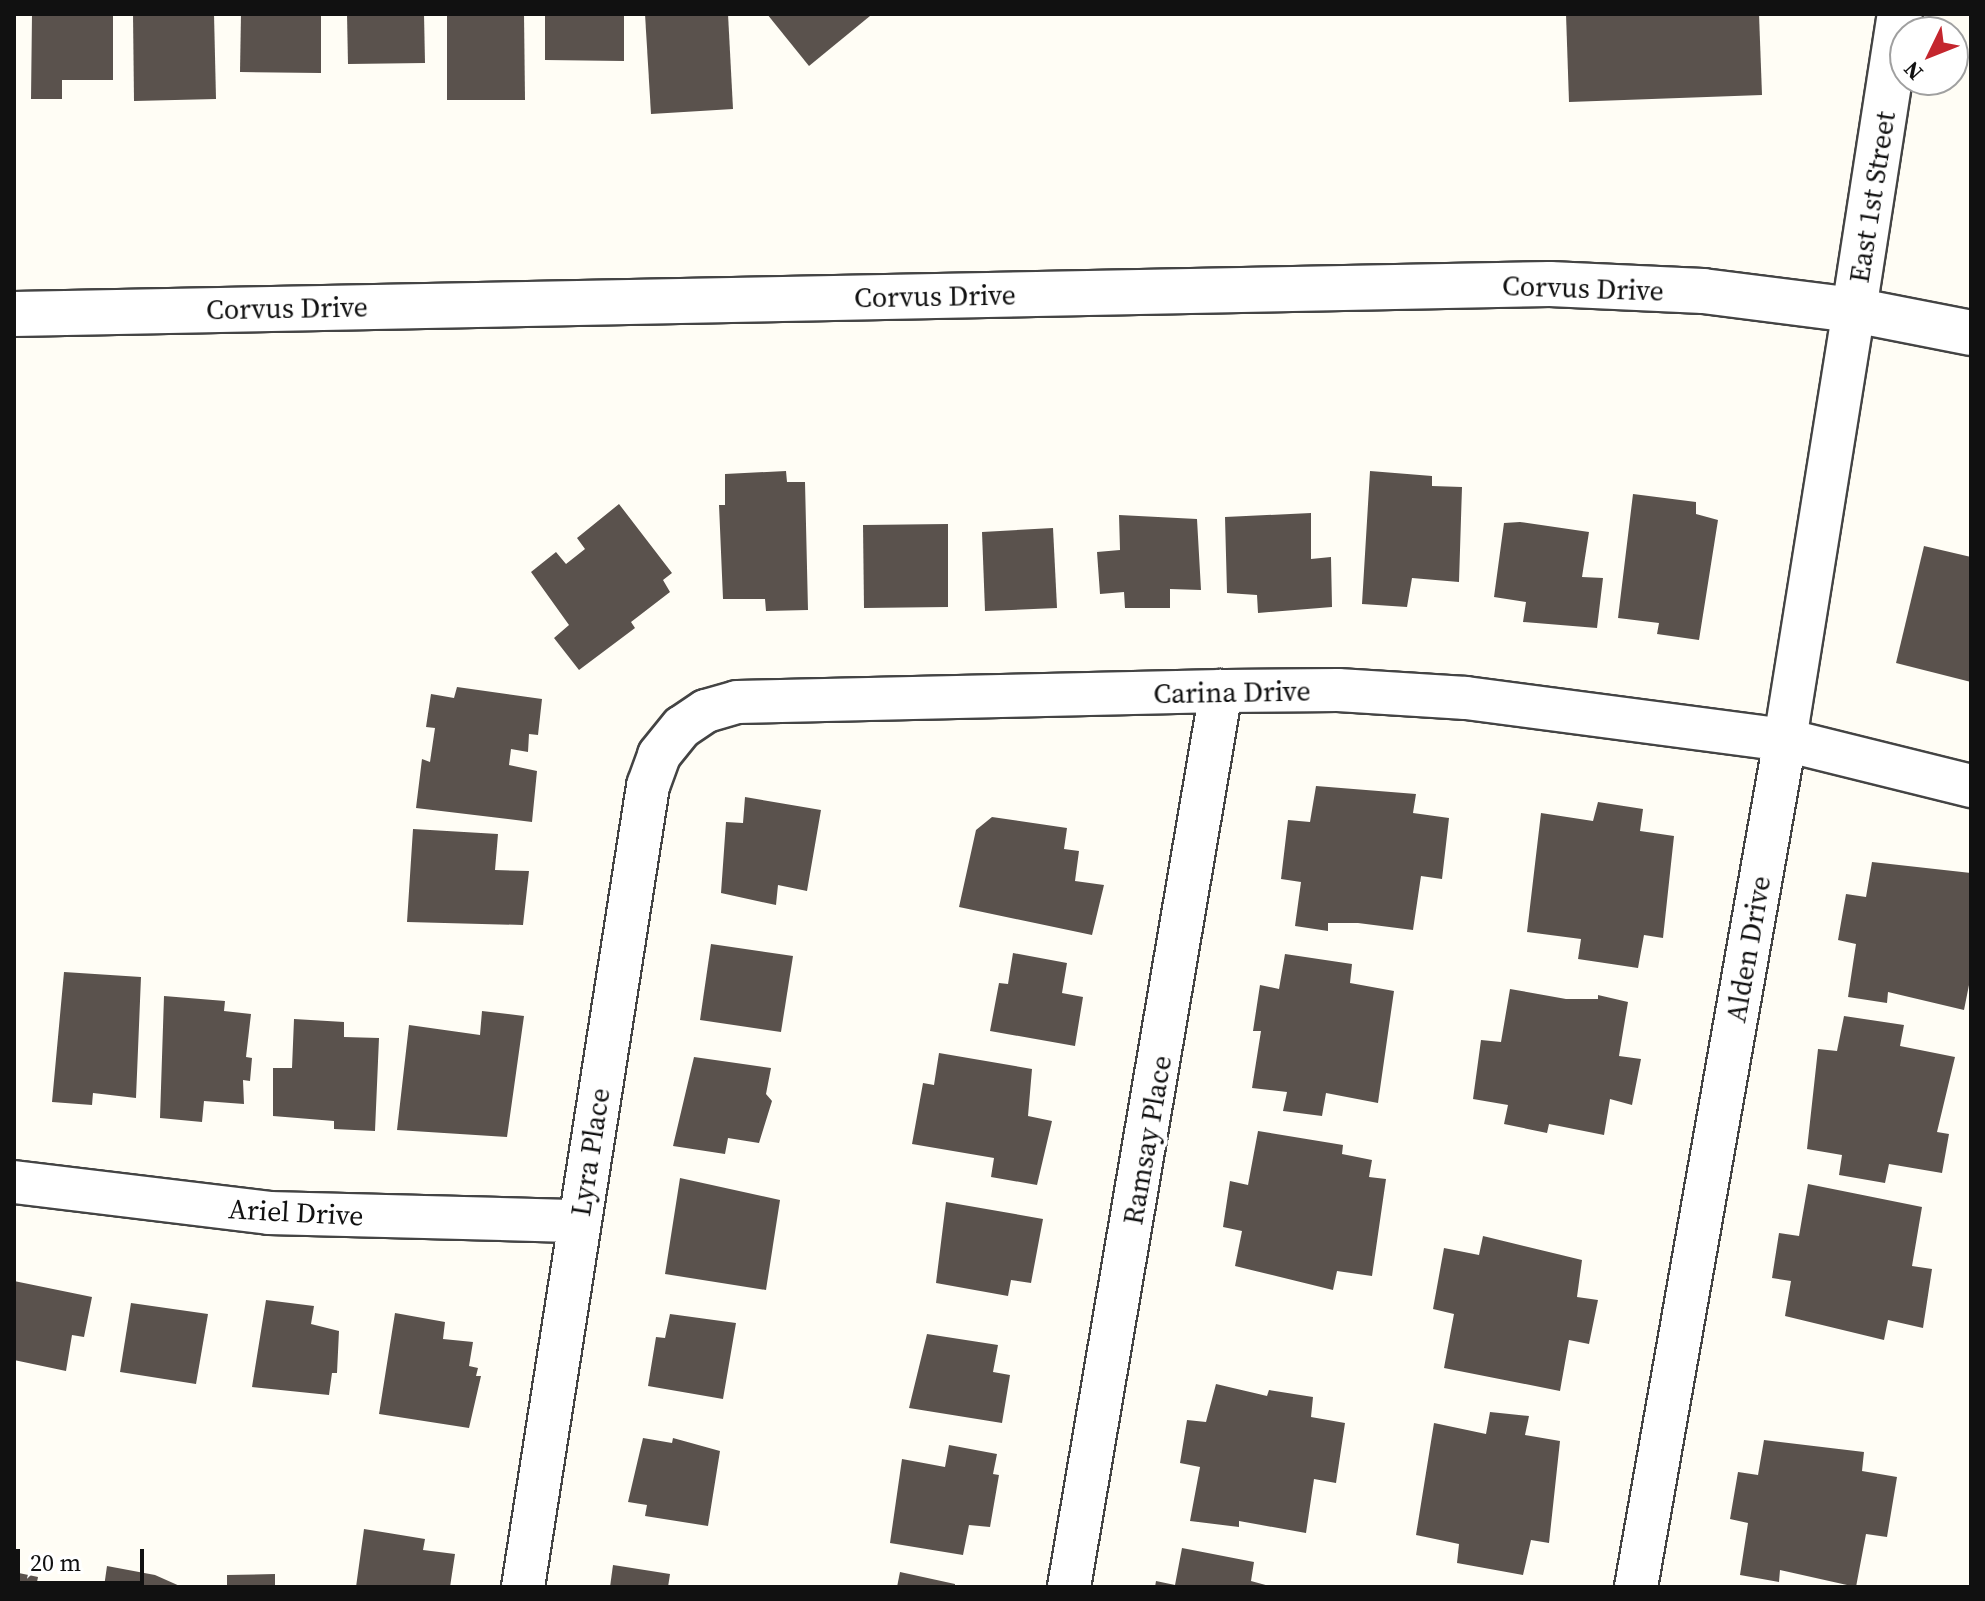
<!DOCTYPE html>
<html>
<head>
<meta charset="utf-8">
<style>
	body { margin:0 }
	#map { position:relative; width:1985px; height:1601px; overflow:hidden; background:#fffdf5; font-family:"Source Serif 4",serif }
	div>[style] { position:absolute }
	.building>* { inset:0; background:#5a524d }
	.roads { filter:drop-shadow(2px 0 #444) drop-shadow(-2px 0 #444) drop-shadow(0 2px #444) drop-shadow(0 -2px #444) }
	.minor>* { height:42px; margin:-21px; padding:0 21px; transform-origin:21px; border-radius:21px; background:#fff }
	.tertiary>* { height:44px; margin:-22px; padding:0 22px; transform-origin:22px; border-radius:22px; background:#fff }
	span { translate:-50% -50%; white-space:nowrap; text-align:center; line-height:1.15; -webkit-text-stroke:8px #fff; paint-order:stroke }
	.street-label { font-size:28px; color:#111 }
	.frame { position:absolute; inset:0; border:16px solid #111; pointer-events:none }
	.north { position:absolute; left:1889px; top:16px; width:80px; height:80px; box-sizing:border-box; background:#fff; border:2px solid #a0a0a0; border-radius:50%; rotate:227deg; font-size:22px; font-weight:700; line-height:32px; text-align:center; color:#111 }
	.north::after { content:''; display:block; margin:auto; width:28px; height:36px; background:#c4262e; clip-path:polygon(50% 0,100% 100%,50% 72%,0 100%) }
	.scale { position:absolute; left:16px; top:1549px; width:128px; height:36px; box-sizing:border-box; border:4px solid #111; border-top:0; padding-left:10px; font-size:24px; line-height:28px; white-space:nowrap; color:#111; -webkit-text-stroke:6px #fff; paint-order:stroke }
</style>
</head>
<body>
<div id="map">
	<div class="building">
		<div style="clip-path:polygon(32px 14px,113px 14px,113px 80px,62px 80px,62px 99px,31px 99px)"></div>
		<div style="clip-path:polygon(133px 14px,214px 14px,216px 99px,134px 101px)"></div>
		<div style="clip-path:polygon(241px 14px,321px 14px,321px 73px,240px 72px)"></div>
		<div style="clip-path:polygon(347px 14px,424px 14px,425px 63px,348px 64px)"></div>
		<div style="clip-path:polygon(447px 14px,524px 14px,525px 100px,447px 100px)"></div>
		<div style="clip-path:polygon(545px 14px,624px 14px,624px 61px,545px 60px)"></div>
		<div style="clip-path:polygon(645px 14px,728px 14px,733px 109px,651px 114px)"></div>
		<div style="clip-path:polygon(767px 14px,868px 14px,870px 16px,809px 66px)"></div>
		<div style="clip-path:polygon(1566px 14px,1759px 14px,1762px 95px,1569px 102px)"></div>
		<div style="clip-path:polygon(786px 471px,787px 482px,805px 482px,808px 610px,766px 611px,765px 599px,723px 599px,719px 505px,725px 505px,725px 474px)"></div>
		<div style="clip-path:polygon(1370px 471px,1432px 476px,1432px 486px,1462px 487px,1459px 582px,1412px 578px,1407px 607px,1362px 604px)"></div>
		<div style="clip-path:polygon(1633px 494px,1696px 502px,1696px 514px,1718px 520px,1699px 640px,1657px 634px,1659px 623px,1618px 618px)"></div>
		<div style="clip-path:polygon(619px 504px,672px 573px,663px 580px,670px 592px,631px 622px,635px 628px,579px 670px,554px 638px,569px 625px,531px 572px,556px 552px,566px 564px,585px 549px,577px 538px)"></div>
		<div style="clip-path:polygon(1311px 513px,1311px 559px,1331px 557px,1332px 607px,1258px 613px,1257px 595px,1227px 593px,1225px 517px)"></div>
		<div style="clip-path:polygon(1119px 515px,1197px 519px,1201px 590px,1170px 589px,1170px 608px,1125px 608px,1124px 592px,1100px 594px,1097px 552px,1120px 550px)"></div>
		<div style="clip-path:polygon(1520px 522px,1589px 532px,1582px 577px,1603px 578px,1597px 628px,1523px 622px,1526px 602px,1494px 597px,1504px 523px)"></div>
		<div style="clip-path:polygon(948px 524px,948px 607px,864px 608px,863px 525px)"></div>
		<div style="clip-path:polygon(1053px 528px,1057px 608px,985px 611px,982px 532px)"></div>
		<div style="clip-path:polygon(1924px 546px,1971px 557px,1971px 682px,1896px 663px)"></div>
		<div style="clip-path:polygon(457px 687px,542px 699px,538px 735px,529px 734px,528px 752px,511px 749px,509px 765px,537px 771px,532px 822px,416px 808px,422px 759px,430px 762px,435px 728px,426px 727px,431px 694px,454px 698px)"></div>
		<div style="clip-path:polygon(1316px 786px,1416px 794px,1413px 813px,1449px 818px,1442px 879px,1421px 876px,1413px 930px,1358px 923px,1328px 923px,1328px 931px,1295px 926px,1301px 882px,1281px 879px,1288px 820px,1310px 822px)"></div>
		<div style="clip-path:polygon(745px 797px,821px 810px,807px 891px,778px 885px,776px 905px,721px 893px,726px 822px,743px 823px)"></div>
		<div style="clip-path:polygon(1598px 802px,1643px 809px,1640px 831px,1674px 836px,1663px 938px,1644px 935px,1638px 968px,1578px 959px,1581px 939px,1527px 932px,1541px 813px,1593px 821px)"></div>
		<div style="clip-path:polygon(992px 817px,1067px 828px,1064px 849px,1079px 851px,1075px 881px,1104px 885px,1092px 935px,959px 907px,976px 830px)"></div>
		<div style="clip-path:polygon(413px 829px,498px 834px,495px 870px,529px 871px,523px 925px,407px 922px)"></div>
		<div style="clip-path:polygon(1872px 862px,1971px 873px,1971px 975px,1964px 1010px,1888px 992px,1887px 1003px,1848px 997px,1856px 944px,1838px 940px,1846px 894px,1866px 897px)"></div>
		<div style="clip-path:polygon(711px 944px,793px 956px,781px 1032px,700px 1020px)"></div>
		<div style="clip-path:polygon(1013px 953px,1067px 963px,1062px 993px,1083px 997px,1075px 1046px,990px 1031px,999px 983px,1008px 984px)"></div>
		<div style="clip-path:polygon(1285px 954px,1352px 964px,1350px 983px,1394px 991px,1378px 1103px,1326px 1093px,1322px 1116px,1283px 1111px,1287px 1092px,1252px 1088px,1261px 1031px,1253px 1031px,1260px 985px,1279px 989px)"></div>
		<div style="clip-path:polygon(64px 972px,141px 977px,136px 1098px,93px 1093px,92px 1105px,52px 1102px)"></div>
		<div style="clip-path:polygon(1510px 989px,1566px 999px,1598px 999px,1598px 995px,1628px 1002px,1619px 1056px,1641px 1059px,1632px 1105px,1610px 1099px,1604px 1135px,1549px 1124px,1547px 1133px,1504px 1124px,1508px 1105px,1473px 1099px,1481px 1040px,1501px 1042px)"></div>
		<div style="clip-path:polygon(164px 996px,225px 1001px,224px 1011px,251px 1014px,246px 1057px,252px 1058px,250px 1081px,243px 1080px,244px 1104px,204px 1101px,202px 1122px,160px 1118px)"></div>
		<div style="clip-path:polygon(482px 1011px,524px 1016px,507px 1137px,397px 1130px,409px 1025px,480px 1035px)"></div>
		<div style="clip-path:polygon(1844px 1016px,1904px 1025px,1900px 1046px,1955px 1057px,1937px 1132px,1949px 1134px,1942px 1173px,1889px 1164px,1885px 1183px,1839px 1175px,1842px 1155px,1807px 1149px,1818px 1049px,1837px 1051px)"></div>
		<div style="clip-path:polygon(294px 1019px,344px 1022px,344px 1037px,379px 1038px,375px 1131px,334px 1129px,334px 1121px,273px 1116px,273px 1068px,292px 1068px)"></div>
		<div style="clip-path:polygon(939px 1053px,1032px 1069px,1028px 1116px,1052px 1121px,1037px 1185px,991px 1177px,994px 1158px,912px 1144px,923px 1083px,934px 1085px)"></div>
		<div style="clip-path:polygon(694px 1057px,771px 1068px,766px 1094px,772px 1101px,759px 1143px,728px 1138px,725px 1154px,673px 1146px)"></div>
		<div style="clip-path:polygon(1258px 1131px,1343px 1145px,1342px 1154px,1372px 1160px,1369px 1177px,1386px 1179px,1372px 1276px,1337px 1271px,1333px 1290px,1235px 1266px,1242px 1231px,1223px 1227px,1230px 1181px,1248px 1185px)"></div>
		<div style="clip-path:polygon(680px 1178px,780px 1200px,766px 1290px,665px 1274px)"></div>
		<div style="clip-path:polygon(1808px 1184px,1922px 1207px,1912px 1266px,1932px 1269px,1923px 1328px,1888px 1320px,1884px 1340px,1785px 1316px,1791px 1281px,1772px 1278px,1779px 1233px,1799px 1236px)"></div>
		<div style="clip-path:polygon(946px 1202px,1043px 1219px,1031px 1283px,1011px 1280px,1008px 1296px,936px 1283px)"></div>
		<div style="clip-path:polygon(1483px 1236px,1582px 1260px,1577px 1297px,1598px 1300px,1589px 1344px,1569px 1340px,1560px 1391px,1444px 1368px,1454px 1314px,1433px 1309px,1444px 1248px,1479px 1255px)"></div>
		<div style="clip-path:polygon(14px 1281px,92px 1297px,84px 1337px,72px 1335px,66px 1371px,14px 1360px)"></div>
		<div style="clip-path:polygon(266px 1300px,314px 1306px,311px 1324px,339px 1331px,337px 1373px,332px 1373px,329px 1395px,252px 1387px)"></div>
		<div style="clip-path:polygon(131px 1303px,208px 1314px,196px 1384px,120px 1372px)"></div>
		<div style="clip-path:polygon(395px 1313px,445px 1322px,443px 1339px,473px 1342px,469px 1366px,478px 1368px,476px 1376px,481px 1376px,469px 1428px,379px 1414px)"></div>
		<div style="clip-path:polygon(670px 1314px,736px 1323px,723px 1399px,648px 1386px,656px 1337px,665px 1338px)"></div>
		<div style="clip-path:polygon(927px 1334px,998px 1345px,993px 1372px,1010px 1375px,1002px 1423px,909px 1408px)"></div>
		<div style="clip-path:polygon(1216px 1384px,1267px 1396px,1269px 1390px,1313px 1397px,1311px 1417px,1345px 1423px,1336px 1483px,1314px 1479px,1306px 1533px,1239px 1521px,1239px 1527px,1190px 1521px,1200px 1467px,1180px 1463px,1187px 1420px,1206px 1422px)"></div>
		<div style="clip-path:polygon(1490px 1412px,1529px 1416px,1525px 1435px,1560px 1441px,1549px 1543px,1531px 1540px,1523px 1575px,1457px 1563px,1459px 1544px,1416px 1535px,1434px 1423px,1486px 1434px)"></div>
		<div style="clip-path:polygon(643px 1438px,672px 1443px,673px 1438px,720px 1451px,708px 1526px,645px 1516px,647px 1505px,628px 1502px)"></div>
		<div style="clip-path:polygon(1764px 1440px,1864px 1452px,1862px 1471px,1897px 1477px,1887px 1537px,1866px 1534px,1856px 1587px,1780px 1570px,1779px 1582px,1740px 1575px,1748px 1523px,1730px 1519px,1738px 1472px,1758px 1475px)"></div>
		<div style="clip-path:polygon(949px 1445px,997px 1454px,993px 1474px,999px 1475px,990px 1527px,969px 1525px,963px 1555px,890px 1543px,902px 1459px,945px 1467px)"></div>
		<div style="clip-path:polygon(364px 1529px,425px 1539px,423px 1550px,455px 1554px,450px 1587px,356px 1587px)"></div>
		<div style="clip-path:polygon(1182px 1548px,1254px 1562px,1251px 1581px,1273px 1587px,1155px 1587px,1156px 1581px,1175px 1585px)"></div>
		<div style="clip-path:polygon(613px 1565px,670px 1574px,668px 1587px,610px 1587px)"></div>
		<div style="clip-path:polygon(107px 1566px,155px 1575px,182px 1587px,104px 1587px)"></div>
		<div style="clip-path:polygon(14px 1572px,38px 1577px,36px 1587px,14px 1587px)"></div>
		<div style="clip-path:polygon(900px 1572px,955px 1584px,955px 1587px,897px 1587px)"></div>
		<div style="clip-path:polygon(275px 1574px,275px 1587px,227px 1587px,227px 1575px)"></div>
	</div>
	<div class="roads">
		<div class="minor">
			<div style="left:14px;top:1182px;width:257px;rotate:6.9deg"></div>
			<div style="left:269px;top:1213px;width:311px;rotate:1.5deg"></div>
			<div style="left:523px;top:1587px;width:811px;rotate:-81.13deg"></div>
			<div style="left:648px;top:786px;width:33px;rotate:-70deg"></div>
			<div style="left:659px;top:755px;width:36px;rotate:-51deg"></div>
			<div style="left:682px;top:727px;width:29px;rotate:-34deg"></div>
			<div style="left:706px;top:711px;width:32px;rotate:-16deg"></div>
			<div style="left:737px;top:702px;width:484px;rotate:-1.3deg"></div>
			<div style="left:1221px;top:691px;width:117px;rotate:-0.5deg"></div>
			<div style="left:1338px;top:690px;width:128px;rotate:3.6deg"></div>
			<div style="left:1466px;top:698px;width:322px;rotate:7.5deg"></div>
			<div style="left:1785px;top:740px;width:192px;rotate:13.9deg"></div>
			<div style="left:1069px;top:1587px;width:909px;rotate:-80.37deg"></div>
			<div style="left:1636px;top:1587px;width:860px;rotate:-80.02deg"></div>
			<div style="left:1785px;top:740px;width:436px;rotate:-80.9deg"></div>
		</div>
		<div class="tertiary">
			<div style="left:1854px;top:310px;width:300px;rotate:-81.2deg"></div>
			<div style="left:14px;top:314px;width:1536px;rotate:-1.12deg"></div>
			<div style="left:1550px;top:284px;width:153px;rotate:2.6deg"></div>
			<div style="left:1703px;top:291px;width:152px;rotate:7.2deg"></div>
			<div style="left:1854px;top:310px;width:119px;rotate:11.1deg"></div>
		</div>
	</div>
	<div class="street-label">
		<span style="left:1872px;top:197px;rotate:-81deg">East 1st Street</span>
		<span style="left:1583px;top:288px;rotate:2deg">Corvus Drive</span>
		<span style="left:935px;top:296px;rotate:-1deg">Corvus Drive</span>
		<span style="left:287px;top:308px;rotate:-1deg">Corvus Drive</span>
		<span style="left:1232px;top:692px;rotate:-1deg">Carina Drive</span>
		<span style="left:1748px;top:949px;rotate:-80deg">Alden Drive</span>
		<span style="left:1147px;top:1140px;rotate:-80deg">Ramsay Place</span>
		<span style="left:590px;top:1152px;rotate:-81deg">Lyra Place</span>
		<span style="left:296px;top:1212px;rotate:3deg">Ariel Drive</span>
	</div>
	<div class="frame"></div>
	<div class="north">N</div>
	<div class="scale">20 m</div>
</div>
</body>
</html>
